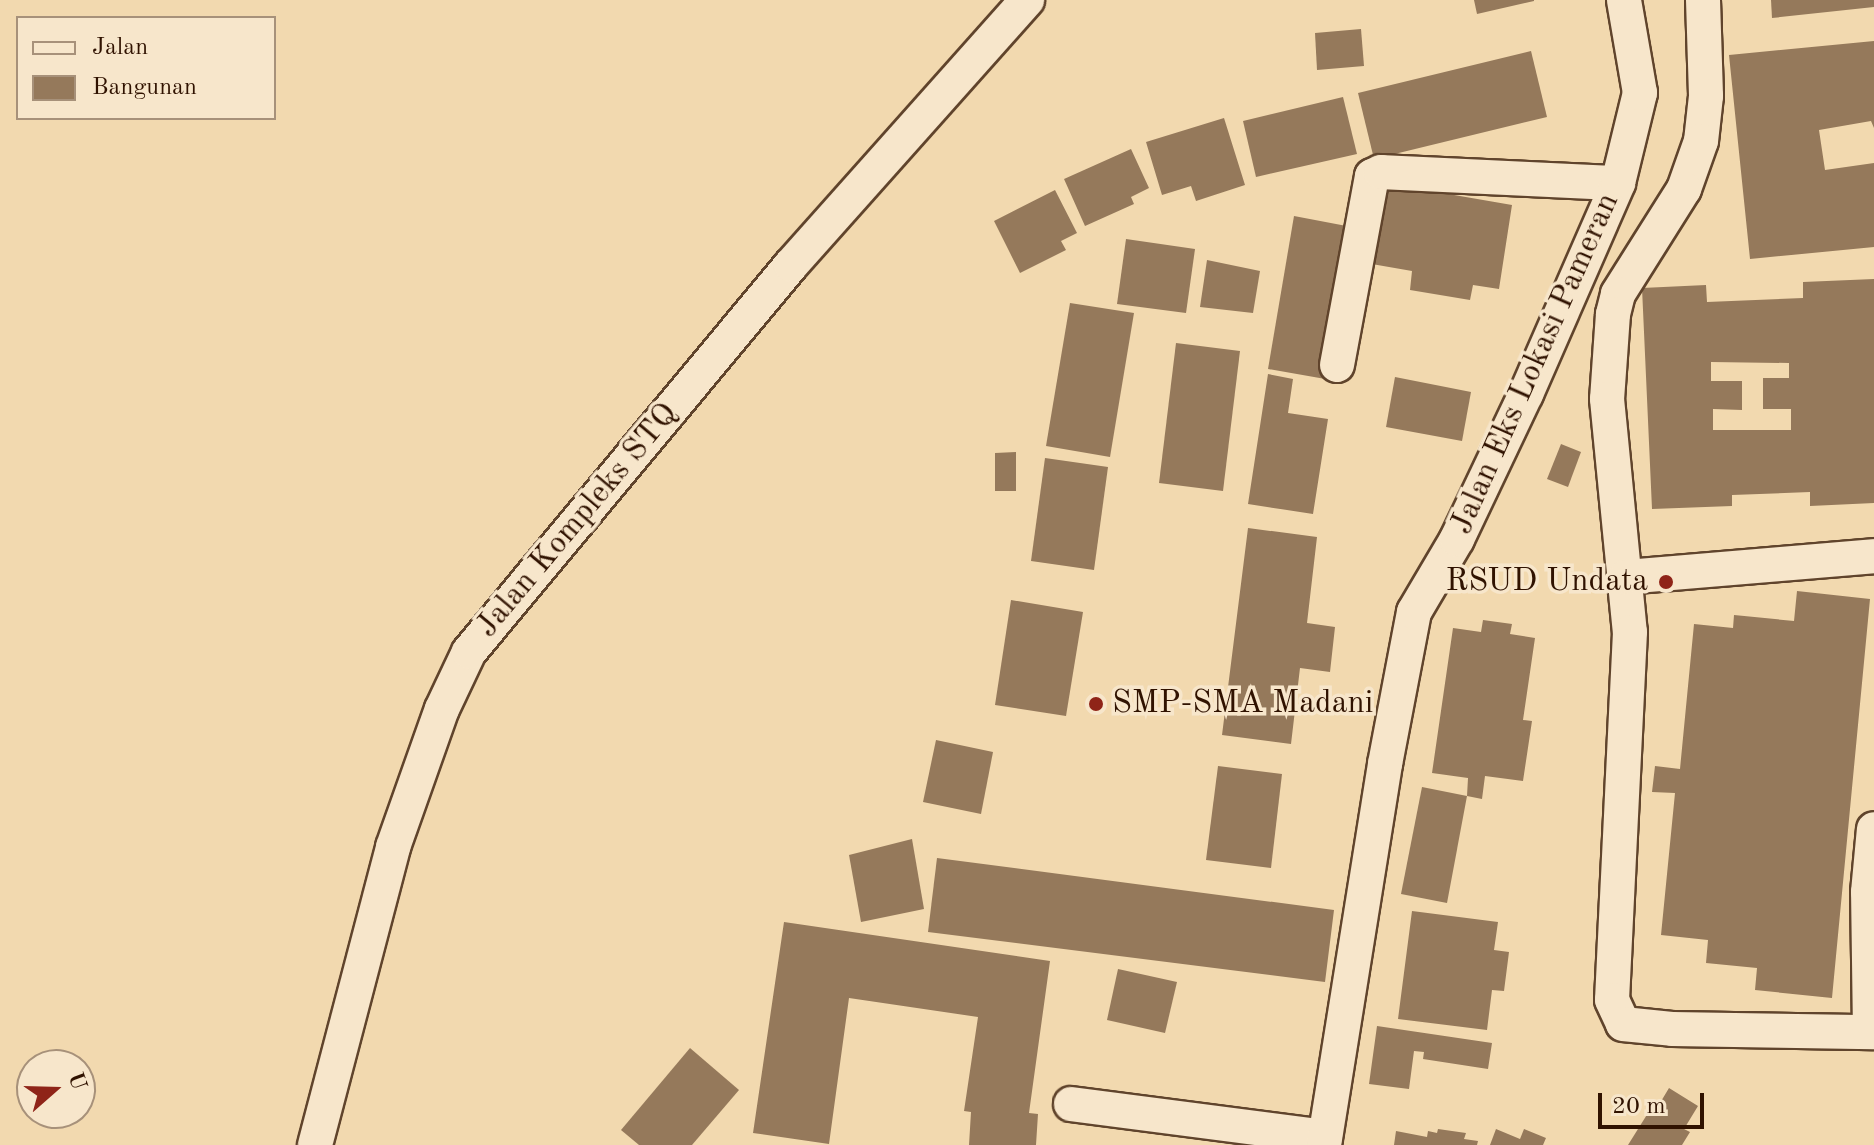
<!DOCTYPE html>
<html>
<head>
<meta charset="utf-8">
<style>
	body { margin:0 }
	#map { position:relative; width:1874px; height:1145px; overflow:hidden; background:#f2d9af; font-family:"Old Standard TT",serif }
	div>[style] { position:absolute }
	.building>* { inset:0; background:#95795b }
	.roads { filter:drop-shadow(2px 0 #60442c) drop-shadow(-2px 0 #60442c) drop-shadow(0 2px #60442c) drop-shadow(0 -2px #60442c) }
	.minor>* { height:34px; margin:-17px; padding:0 17px; transform-origin:17px; border-radius:17px; background:#f7e6cb }
	.dots>* { width:22px; height:22px; translate:-50% -50%; box-sizing:border-box; border:4px solid #f7e6cb; border-radius:50% }
	span { translate:-50% -50%; white-space:nowrap; text-align:center; line-height:1.15; -webkit-text-stroke:7px #f7e6cb; paint-order:stroke }
	.street-label { font-size:32px; color:#301200 }
	.poi-label { font-size:32px; color:#301200 }
	.right { translate:-100% -50%; text-align:right }
	.left { translate:0 -50%; text-align:left }
	.legend { position:absolute; left:16px; top:16px; width:260px; height:104px; box-sizing:border-box; background:#f7e6cb; border:2px solid #a7917a; margin:0; padding:10px 14px; list-style:none; font-size:24px; color:#301200 }
	.legend li { display:flex; align-items:center; gap:16px; height:40px }
	.legend b { width:40px; border:2px solid #a7917a }
	.north { position:absolute; left:16px; top:1049px; width:80px; height:80px; box-sizing:border-box; background:#f7e6cb; border:2px solid #a7917a; border-radius:50%; rotate:70deg; font-size:22px; font-weight:700; line-height:32px; text-align:center; color:#301200 }
	.north::after { content:''; display:block; margin:auto; width:28px; height:36px; background:#8f2418; clip-path:polygon(50% 0,100% 100%,50% 72%,0 100%) }
	.scale { position:absolute; left:1598px; top:1093px; width:106px; height:36px; box-sizing:border-box; border:4px solid #301200; border-top:0; padding-left:10px; font-size:24px; line-height:28px; white-space:nowrap; color:#301200; -webkit-text-stroke:6px #f7e6cb; paint-order:stroke }
</style>
</head>
<body>
<div id="map">
	<div class="building">
		<div style="clip-path:polygon(1474px 0,1534px 0,1534px 1px,1477px 14px)"></div>
		<div style="clip-path:polygon(1771px 0,1874px 0,1874px 7px,1772px 18px)"></div>
		<div style="clip-path:polygon(1361px 29px,1364px 66px,1317px 70px,1315px 33px)"></div>
		<div style="clip-path:polygon(1874px 41px,1874px 128px,1871px 121px,1819px 130px,1825px 170px,1874px 163px,1874px 247px,1750px 259px,1729px 55px)"></div>
		<div style="clip-path:polygon(1531px 51px,1547px 117px,1374px 159px,1358px 93px)"></div>
		<div style="clip-path:polygon(1343px 97px,1357px 154px,1256px 177px,1243px 121px)"></div>
		<div style="clip-path:polygon(1224px 118px,1245px 185px,1196px 201px,1191px 186px,1162px 195px,1146px 142px)"></div>
		<div style="clip-path:polygon(1131px 149px,1149px 188px,1131px 197px,1134px 204px,1085px 226px,1064px 179px)"></div>
		<div style="clip-path:polygon(1379px 182px,1512px 205px,1499px 289px,1473px 285px,1470px 300px,1410px 290px,1412px 271px,1366px 263px)"></div>
		<div style="clip-path:polygon(1055px 190px,1077px 233px,1061px 241px,1066px 250px,1020px 273px,994px 221px)"></div>
		<div style="clip-path:polygon(1294px 216px,1357px 228px,1331px 380px,1268px 369px)"></div>
		<div style="clip-path:polygon(1126px 239px,1195px 249px,1186px 313px,1117px 304px)"></div>
		<div style="clip-path:polygon(1207px 260px,1260px 271px,1253px 313px,1200px 307px)"></div>
		<div style="clip-path:polygon(evenodd,1874px 279px,1874px 503px,1810px 506px,1810px 492px,1732px 495px,1732px 506px,1652px 509px,1642px 288px,1706px 285px,1707px 302px,1803px 298px,1803px 282px,1874px 279px,1711px 362px,1789px 363px,1789px 378px,1763px 378px,1763px 409px,1791px 409px,1791px 430px,1713px 430px,1713px 409px,1742px 410px,1742px 381px,1711px 381px,1711px 362px)"></div>
		<div style="clip-path:polygon(1070px 303px,1134px 313px,1110px 457px,1046px 446px)"></div>
		<div style="clip-path:polygon(1176px 343px,1240px 351px,1223px 491px,1159px 483px)"></div>
		<div style="clip-path:polygon(1268px 374px,1293px 379px,1288px 413px,1328px 419px,1313px 514px,1248px 504px)"></div>
		<div style="clip-path:polygon(1395px 377px,1471px 392px,1462px 441px,1386px 427px)"></div>
		<div style="clip-path:polygon(1561px 444px,1581px 452px,1568px 487px,1547px 479px)"></div>
		<div style="clip-path:polygon(1016px 452px,1016px 491px,995px 491px,995px 453px)"></div>
		<div style="clip-path:polygon(1045px 458px,1108px 467px,1094px 570px,1031px 561px)"></div>
		<div style="clip-path:polygon(1248px 528px,1317px 537px,1307px 623px,1335px 627px,1330px 672px,1300px 668px,1291px 744px,1222px 735px)"></div>
		<div style="clip-path:polygon(1797px 591px,1870px 599px,1832px 998px,1755px 990px,1757px 968px,1706px 963px,1708px 940px,1661px 935px,1675px 793px,1652px 792px,1655px 766px,1680px 769px,1694px 624px,1733px 628px,1734px 615px,1794px 621px)"></div>
		<div style="clip-path:polygon(1011px 600px,1083px 612px,1066px 716px,995px 705px)"></div>
		<div style="clip-path:polygon(1483px 620px,1512px 624px,1510px 634px,1535px 638px,1523px 720px,1532px 721px,1523px 781px,1485px 776px,1482px 799px,1467px 796px,1468px 778px,1432px 773px,1453px 628px,1481px 632px)"></div>
		<div style="clip-path:polygon(936px 740px,993px 752px,981px 814px,923px 802px)"></div>
		<div style="clip-path:polygon(1218px 766px,1282px 774px,1271px 868px,1206px 860px)"></div>
		<div style="clip-path:polygon(1422px 787px,1467px 796px,1447px 903px,1401px 894px)"></div>
		<div style="clip-path:polygon(912px 839px,924px 909px,861px 922px,849px 855px)"></div>
		<div style="clip-path:polygon(937px 858px,1334px 910px,1325px 982px,928px 932px)"></div>
		<div style="clip-path:polygon(1412px 911px,1498px 922px,1494px 950px,1509px 952px,1504px 991px,1492px 990px,1487px 1030px,1398px 1019px)"></div>
		<div style="clip-path:polygon(784px 922px,1050px 961px,1029px 1113px,1038px 1114px,1036px 1145px,969px 1145px,971px 1112px,964px 1111px,978px 1017px,849px 998px,829px 1144px,753px 1133px)"></div>
		<div style="clip-path:polygon(1118px 969px,1177px 982px,1165px 1033px,1107px 1020px)"></div>
		<div style="clip-path:polygon(1377px 1026px,1492px 1043px,1488px 1069px,1423px 1059px,1424px 1052px,1414px 1051px,1409px 1089px,1369px 1084px)"></div>
		<div style="clip-path:polygon(690px 1048px,739px 1090px,692px 1145px,639px 1145px,621px 1130px)"></div>
		<div style="clip-path:polygon(1669px 1088px,1698px 1106px,1684px 1129px,1690px 1132px,1682px 1145px,1628px 1145px,1653px 1105px,1657px 1108px)"></div>
		<div style="clip-path:polygon(1438px 1129px,1466px 1133px,1464px 1139px,1478px 1141px,1477px 1145px,1394px 1145px,1396px 1131px,1427px 1137px,1428px 1131px,1437px 1133px)"></div>
		<div style="clip-path:polygon(1496px 1129px,1520px 1139px,1524px 1129px,1546px 1138px,1543px 1145px,1490px 1145px)"></div>
	</div>
	<div class="roads">
		<div class="minor">
			<div style="left:1703px;top:0;width:96px;rotate:88.2deg"></div>
			<div style="left:1706px;top:96px;width:45px;rotate:96.3deg"></div>
			<div style="left:1701px;top:141px;width:51px;rotate:109.5deg"></div>
			<div style="left:1684px;top:189px;width:124px;rotate:122.2deg"></div>
			<div style="left:1618px;top:294px;width:21px;rotate:104deg"></div>
			<div style="left:1613px;top:314px;width:85px;rotate:94deg"></div>
			<div style="left:1607px;top:399px;width:234px;rotate:84.4deg"></div>
			<div style="left:1630px;top:632px;width:368px;rotate:92.8deg"></div>
			<div style="left:1612px;top:1000px;width:26px;rotate:65deg"></div>
			<div style="left:1623px;top:1024px;width:49px;rotate:5.8deg"></div>
			<div style="left:1672px;top:1029px;width:202px;rotate:0.9deg"></div>
			<div style="left:1337px;top:365px;width:192px;rotate:-79.5deg"></div>
			<div style="left:1372px;top:176px;width:10px;rotate:-24deg"></div>
			<div style="left:1381px;top:172px;width:237px;rotate:2.7deg"></div>
			<div style="left:1626px;top:577px;width:249px;rotate:-4.8deg"></div>
			<div style="left:1870px;top:1032px;width:140px;rotate:-90.8deg"></div>
			<div style="left:1868px;top:892px;width:63px;rotate:-84.6deg"></div>
			<div style="left:1071px;top:1104px;width:256px;rotate:7.4deg"></div>
			<div style="left:315px;top:1145px;width:308px;rotate:-75.3deg"></div>
			<div style="left:393px;top:847px;width:146px;rotate:-70.5deg"></div>
			<div style="left:442px;top:709px;width:63px;rotate:-64.7deg"></div>
			<div style="left:469px;top:652px;width:503px;rotate:-50.24deg"></div>
			<div style="left:791px;top:265px;width:355px;rotate:-48.3deg"></div>
			<div style="left:1324px;top:1145px;width:386px;rotate:-80.9deg"></div>
			<div style="left:1385px;top:764px;width:155px;rotate:-79.2deg"></div>
			<div style="left:1414px;top:612px;width:85px;rotate:-59.5deg"></div>
			<div style="left:1457px;top:539px;width:161px;rotate:-64.6deg"></div>
			<div style="left:1526px;top:394px;width:230px;rotate:-66.4deg"></div>
			<div style="left:1618px;top:183px;width:93px;rotate:-76.3deg"></div>
			<div style="left:1640px;top:93px;width:94px;rotate:-99.8deg"></div>
		</div>
	</div>
	<div class="dots">
		<div style="left:1666px;top:582px;background:#8f2418"></div>
		<div style="left:1096px;top:704px;background:#8f2418"></div>
	</div>
	<div class="street-label">
		<span style="left:1536px;top:364px;rotate:-66deg">Jalan Eks Lokasi Pameran</span>
		<span style="left:578px;top:521px;rotate:-50deg">Jalan Kompleks STQ</span>
	</div>
	<div class="poi-label">
		<span class="right" style="left:1648px;top:582px">RSUD Undata</span>
		<span class="left" style="left:1112px;top:704px">SMP-SMA Madani</span>
	</div>
	<ul class="legend">
	<li><b style="height:10px;background:#f7e6cb"></b>Jalan</li>
	<li><b style="height:22px;background:#95795b"></b>Bangunan</li>
	</ul>
	<div class="north">U</div>
	<div class="scale">20 m</div>
</div>
</body>
</html>
